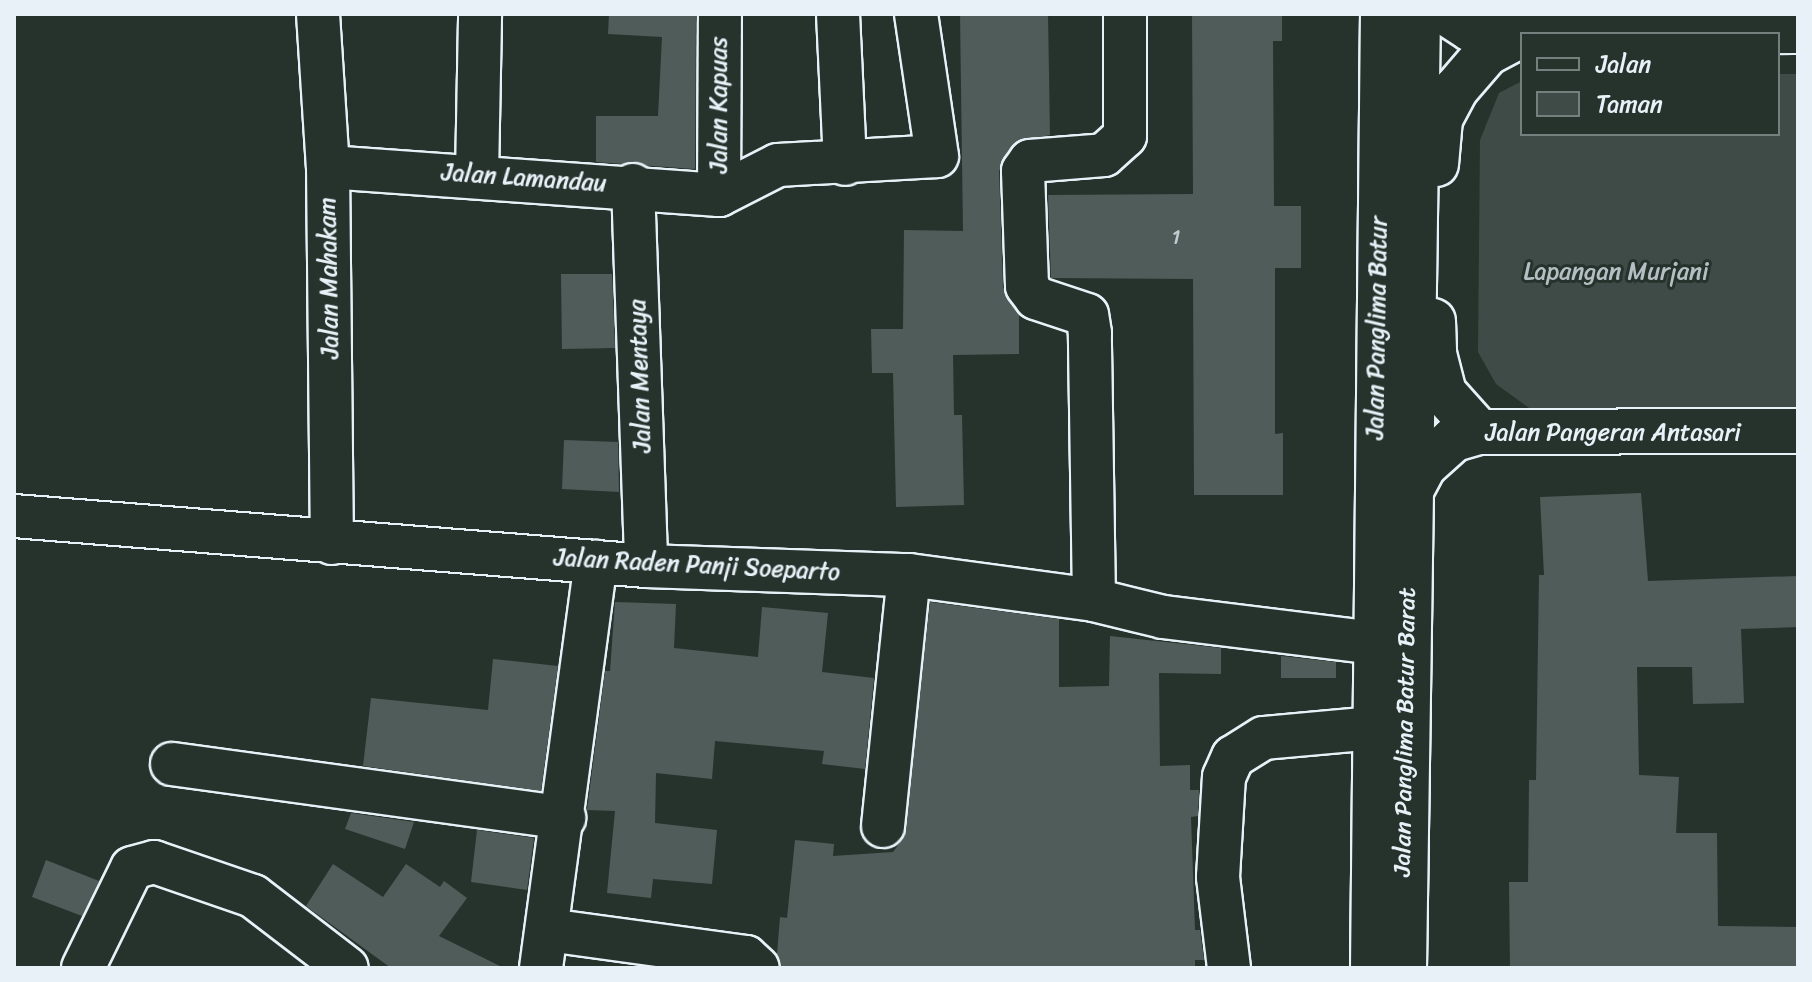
<!DOCTYPE html>
<html>
<head>
<meta charset="utf-8">
<style>
	body { margin:0 }
	#map { position:relative; width:1812px; height:982px; overflow:hidden; background:#26332d; font-family:Sriracha,sans-serif }
	div>[style] { position:absolute }
	.green>* { inset:0; background:#3e4b47 }
	.building>* { inset:0; background:#505c59 }
	.roads { filter:drop-shadow(2px 0 #e8f1f8) drop-shadow(-2px 0 #e8f1f8) drop-shadow(0 2px #e8f1f8) drop-shadow(0 -2px #e8f1f8) }
	.minor>* { height:42px; margin:-21px; padding:0 21px; transform-origin:21px; border-radius:21px; background:#26332d }
	.major>* { height:44px; margin:-22px; padding:0 22px; transform-origin:22px; border-radius:22px; background:#26332d }
	span { translate:-50% -50%; white-space:nowrap; text-align:center; line-height:1.15; -webkit-text-stroke:6px #26332d; paint-order:stroke }
	.number-label { font-size:20px; color:#c2ccd0 }
	.number-label span { -webkit-text-stroke-width:0 }
	.street-label { font-size:24px; color:#e8f1f8 }
	.park-label { font-size:24px; color:#b5bfc3 }
	.frame { position:absolute; inset:0; border:16px solid #e8f1f8; pointer-events:none }
	.legend { position:absolute; left:1520px; top:32px; width:260px; height:104px; box-sizing:border-box; background:#26332d; border:2px solid #747f7e; margin:0; padding:10px 14px; list-style:none; font-size:24px; color:#e8f1f8 }
	.legend li { display:flex; align-items:center; gap:16px; height:40px }
	.legend b { width:40px; border:2px solid #747f7e }
</style>
</head>
<body>
<div id="map">
	<div class="green">
		<div style="clip-path:polygon(1778px 74px,1798px 74px,1798px 408px,1532px 410px,1496px 384px,1478px 352px,1480px 140px,1499px 93px,1522px 81px,1522px 134px,1778px 134px)"></div>
	</div>
	<div class="building">
		<div style="clip-path:polygon(609px 14px,696px 14px,695px 169px,596px 162px,596px 116px,658px 116px,662px 37px,608px 34px)"></div>
		<div style="clip-path:polygon(960px 14px,1048px 14px,1050px 135px,1018px 141px,999px 171px,1003px 287px,1019px 314px,1019px 354px,953px 355px,954px 415px,962px 415px,964px 505px,896px 507px,893px 373px,872px 373px,871px 329px,903px 329px,904px 230px,963px 231px)"></div>
		<div style="clip-path:polygon(1192px 14px,1282px 14px,1282px 41px,1273px 41px,1274px 206px,1301px 206px,1301px 268px,1275px 268px,1275px 434px,1283px 433px,1283px 495px,1194px 495px,1193px 279px,1051px 278px,1048px 195px,1193px 194px)"></div>
		<div style="clip-path:polygon(561px 274px,612px 274px,615px 348px,562px 349px)"></div>
		<div style="clip-path:polygon(564px 440px,618px 442px,619px 492px,562px 489px)"></div>
		<div style="clip-path:polygon(1641px 493px,1648px 581px,1798px 576px,1798px 627px,1741px 629px,1744px 703px,1693px 704px,1692px 667px,1637px 667px,1639px 775px,1679px 777px,1676px 833px,1717px 833px,1718px 926px,1798px 927px,1798px 968px,1510px 968px,1509px 882px,1528px 882px,1529px 780px,1536px 780px,1539px 575px,1544px 575px,1540px 497px)"></div>
		<div style="clip-path:polygon(615px 602px,676px 604px,674px 648px,758px 657px,762px 607px,828px 613px,822px 672px,874px 678px,865px 769px,822px 764px,824px 751px,715px 741px,712px 779px,656px 773px,655px 823px,717px 830px,712px 884px,653px 879px,651px 898px,607px 893px,615px 811px,587px 810px,605px 671px,610px 671px)"></div>
		<div style="clip-path:polygon(930px 602px,1059px 619px,1059px 687px,1109px 686px,1110px 636px,1221px 648px,1221px 674px,1159px 673px,1160px 766px,1190px 765px,1190px 790px,1199px 790px,1198px 816px,1191px 817px,1195px 930px,1200px 930px,1204px 960px,1195px 960px,1195px 968px,781px 968px,777px 954px,780px 917px,787px 918px,795px 840px,834px 844px,833px 856px,893px 852px,903px 839px)"></div>
		<div style="clip-path:polygon(1281px 656px,1336px 662px,1336px 678px,1281px 678px)"></div>
		<div style="clip-path:polygon(493px 659px,558px 666px,541px 791px,363px 766px,371px 698px,488px 710px)"></div>
		<div style="clip-path:polygon(351px 813px,414px 822px,405px 849px,345px 829px)"></div>
		<div style="clip-path:polygon(477px 830px,534px 838px,527px 890px,471px 882px)"></div>
		<div style="clip-path:polygon(46px 860px,99px 881px,82px 916px,32px 897px)"></div>
		<div style="clip-path:polygon(333px 864px,383px 897px,406px 864px,440px 887px,444px 881px,467px 898px,439px 936px,504px 968px,391px 968px,306px 906px)"></div>
	</div>
	<div class="roads">
		<div class="minor">
			<div style="left:318px;top:14px;width:153px;rotate:86.3deg"></div>
			<div style="left:328px;top:167px;width:376px;rotate:89.4deg"></div>
			<div style="left:838px;top:14px;width:150px;rotate:87.3deg"></div>
			<div style="left:328px;top:167px;width:392px;rotate:4.1deg"></div>
			<div style="left:477px;top:175px;width:161px;rotate:-88.9deg"></div>
			<div style="left:633px;top:185px;width:381px;rotate:88deg"></div>
			<div style="left:719px;top:195px;width:66px;rotate:-27deg"></div>
			<div style="left:778px;top:165px;width:159px;rotate:-3.2deg"></div>
			<div style="left:937px;top:156px;width:144px;rotate:-98.4deg"></div>
			<div style="left:719px;top:195px;width:181px;rotate:-89.7deg"></div>
			<div style="left:14px;top:516px;width:634px;rotate:4.52deg"></div>
			<div style="left:646px;top:566px;width:263px;rotate:2deg"></div>
			<div style="left:909px;top:575px;width:187px;rotate:7.7deg"></div>
			<div style="left:1094px;top:600px;width:71px;rotate:13.8deg"></div>
			<div style="left:1163px;top:617px;width:215px;rotate:7deg"></div>
			<div style="left:1094px;top:600px;width:267px;rotate:-90.9deg"></div>
			<div style="left:1090px;top:333px;width:18px;rotate:-99deg"></div>
			<div style="left:1087px;top:315px;width:54px;rotate:-161.6deg"></div>
			<div style="left:1036px;top:298px;width:15px;rotate:-127deg"></div>
			<div style="left:1027px;top:286px;width:115px;rotate:-92deg"></div>
			<div style="left:1023px;top:171px;width:12px;rotate:-55deg"></div>
			<div style="left:1030px;top:161px;width:74px;rotate:-4.6deg"></div>
			<div style="left:1104px;top:155px;width:28px;rotate:-42deg"></div>
			<div style="left:1125px;top:136px;width:122px;rotate:-90deg"></div>
			<div style="left:172px;top:764px;width:396px;rotate:7.8deg"></div>
			<div style="left:883px;top:826px;width:252px;rotate:-84.1deg"></div>
			<div style="left:548px;top:930px;width:200px;rotate:7.8deg"></div>
			<div style="left:746px;top:957px;width:16px;rotate:43deg"></div>
			<div style="left:83px;top:968px;width:111px;rotate:-63.9deg"></div>
			<div style="left:132px;top:868px;width:23px;rotate:-15deg"></div>
			<div style="left:154px;top:862px;width:105px;rotate:19deg"></div>
			<div style="left:253px;top:896px;width:118px;rotate:37.5deg"></div>
			<div style="left:541px;top:968px;width:410px;rotate:-82.3deg"></div>
			<div style="left:1229px;top:968px;width:92px;rotate:-96.9deg"></div>
			<div style="left:1218px;top:877px;width:100px;rotate:-86.6deg"></div>
			<div style="left:1224px;top:777px;width:22px;rotate:-66deg"></div>
			<div style="left:1233px;top:757px;width:36px;rotate:-32deg"></div>
			<div style="left:1264px;top:738px;width:109px;rotate:-5.2deg"></div>
		</div>
		<div class="major">
			<div style="left:1448px;top:14px;width:27px;rotate:33deg"></div>
			<div style="left:1471px;top:29px;width:55px;rotate:3.1deg"></div>
			<div style="left:1526px;top:32px;width:272px;rotate:-0.2deg"></div>
			<div style="left:1436px;top:164px;width:45px;rotate:-84.9deg"></div>
			<div style="left:1440px;top:119px;width:34px;rotate:-62deg"></div>
			<div style="left:1456px;top:89px;width:48px;rotate:-49.3deg"></div>
			<div style="left:1487px;top:53px;width:40px;rotate:-28deg"></div>
			<div style="left:1433px;top:321px;width:33px;rotate:88deg"></div>
			<div style="left:1434px;top:354px;width:40px;rotate:75.6deg"></div>
			<div style="left:1444px;top:393px;width:52px;rotate:48.1deg"></div>
			<div style="left:1408px;top:496px;width:34px;rotate:-62deg"></div>
			<div style="left:1424px;top:466px;width:40px;rotate:-42deg"></div>
			<div style="left:1454px;top:439px;width:26px;rotate:-16deg"></div>
			<div style="left:1479px;top:432px;width:319px;rotate:-0.2deg"></div>
			<div style="left:1373px;top:968px;width:954px;rotate:-89.4deg"></div>
			<div style="left:1404px;top:968px;width:954px;rotate:-89.16deg"></div>
		</div>
	</div>
	<div class="number-label">
		<span style="left:1176px;top:237px">1</span>
	</div>
	<div class="street-label">
		<span style="left:719px;top:105px;rotate:-90deg">Jalan Kapuas</span>
		<span style="left:524px;top:178px;rotate:4deg">Jalan Lamandau</span>
		<span style="left:329px;top:278px;rotate:-91deg">Jalan Mahakam</span>
		<span style="left:1377px;top:328px;rotate:-89deg">Jalan Panglima Batur</span>
		<span style="left:640px;top:376px;rotate:-92deg">Jalan Mentaya</span>
		<span style="left:1613px;top:433px">Jalan Pangeran Antasari</span>
		<span style="left:697px;top:565px;rotate:3deg">Jalan Raden Panji Soeparto</span>
		<span style="left:1405px;top:732px;rotate:-89deg">Jalan Panglima Batur Barat</span>
	</div>
	<div class="park-label">
		<span style="left:1616px;top:272px">Lapangan Murjani</span>
	</div>
	<div class="frame"></div>
	<ul class="legend">
	<li><b style="height:10px;background:#26332d"></b>Jalan</li>
	<li><b style="height:22px;background:#3e4b47"></b>Taman</li>
	</ul>
</div>
</body>
</html>
